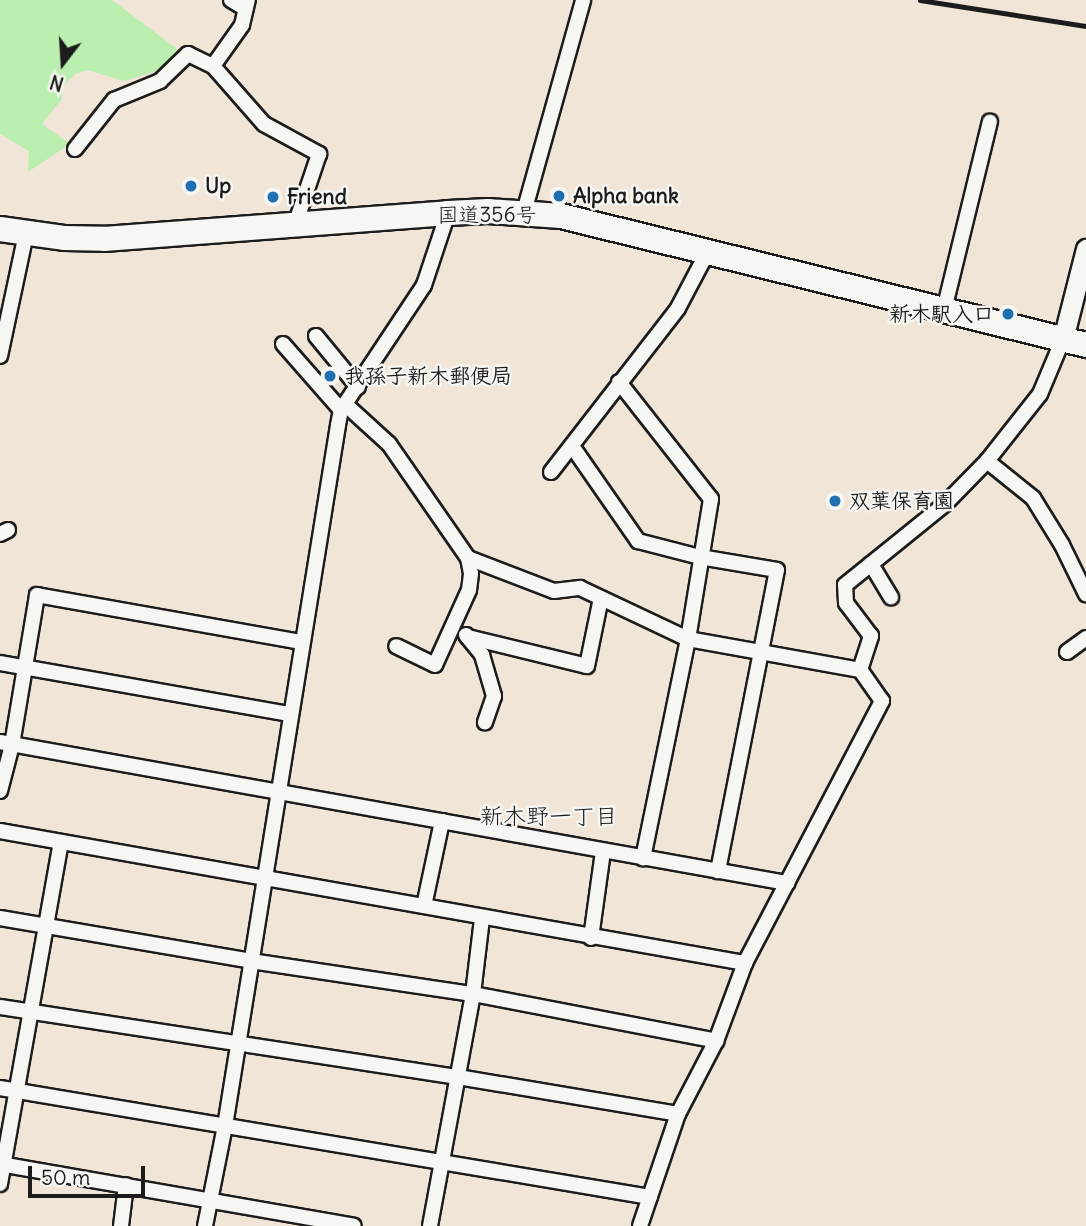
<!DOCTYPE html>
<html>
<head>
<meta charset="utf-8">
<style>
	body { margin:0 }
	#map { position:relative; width:1086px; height:1226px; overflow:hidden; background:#f0e5d6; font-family:Delius,"Klee One",sans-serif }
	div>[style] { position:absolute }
	.green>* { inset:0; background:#bbefaf }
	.roads { filter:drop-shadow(2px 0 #1c1c1c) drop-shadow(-2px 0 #1c1c1c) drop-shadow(0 2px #1c1c1c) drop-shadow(0 -2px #1c1c1c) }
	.street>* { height:14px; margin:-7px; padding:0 7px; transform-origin:7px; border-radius:7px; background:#f6f6f2 }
	.secondary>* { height:19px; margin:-9.5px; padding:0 9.5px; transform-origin:9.5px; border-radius:9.5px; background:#f6f6f2 }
	.highway>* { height:24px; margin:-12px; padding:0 12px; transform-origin:12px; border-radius:12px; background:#f6f6f2 }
	.rail>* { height:4.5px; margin:-2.25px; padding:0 2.25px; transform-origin:2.25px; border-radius:2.25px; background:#1c1c1c }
	.dots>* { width:19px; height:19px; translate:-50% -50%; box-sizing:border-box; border:4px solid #f6f6f2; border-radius:50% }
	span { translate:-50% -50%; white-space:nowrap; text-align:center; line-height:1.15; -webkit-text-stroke:5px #f6f6f2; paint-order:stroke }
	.poi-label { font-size:21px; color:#1c1c1c; font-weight:700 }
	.left { translate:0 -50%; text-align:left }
	.right { translate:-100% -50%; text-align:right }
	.street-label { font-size:21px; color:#1c1c1c }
	.neighbourhood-label { font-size:23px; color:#1c1c1c }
	.north { position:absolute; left:28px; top:28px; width:70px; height:70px; -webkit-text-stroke:5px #f6f6f2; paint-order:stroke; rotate:197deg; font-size:19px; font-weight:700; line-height:28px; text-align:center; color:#1c1c1c }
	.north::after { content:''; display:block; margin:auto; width:24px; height:32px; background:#1c1c1c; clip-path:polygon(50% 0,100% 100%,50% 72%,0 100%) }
	.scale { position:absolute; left:28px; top:1166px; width:117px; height:32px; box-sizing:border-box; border:4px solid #1c1c1c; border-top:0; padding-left:9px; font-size:21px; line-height:24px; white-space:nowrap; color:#1c1c1c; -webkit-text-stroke:5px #f6f6f2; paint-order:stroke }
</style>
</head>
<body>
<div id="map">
	<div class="green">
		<div style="clip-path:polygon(0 0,112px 0,181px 52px,154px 72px,124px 81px,87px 70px,75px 74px,61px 88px,62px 99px,42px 124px,70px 144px,28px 172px,29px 151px,0 134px)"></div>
	</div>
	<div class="roads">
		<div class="street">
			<div style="left:231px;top:0;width:17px;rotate:31deg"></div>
			<div style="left:213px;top:66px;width:50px;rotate:-54.7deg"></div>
			<div style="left:242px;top:25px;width:26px;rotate:-77deg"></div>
			<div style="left:75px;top:149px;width:63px;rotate:-51.5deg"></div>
			<div style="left:114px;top:100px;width:50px;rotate:-22.4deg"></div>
			<div style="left:160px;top:81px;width:39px;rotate:-44deg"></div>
			<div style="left:188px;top:54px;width:28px;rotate:26deg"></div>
			<div style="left:213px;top:66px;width:77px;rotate:48.7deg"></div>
			<div style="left:264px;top:124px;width:63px;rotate:28.6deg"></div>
			<div style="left:319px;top:154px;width:75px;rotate:108.7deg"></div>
			<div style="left:524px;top:212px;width:220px;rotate:-74.4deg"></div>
			<div style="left:944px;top:310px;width:194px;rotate:-76.3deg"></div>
			<div style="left:316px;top:336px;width:66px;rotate:50.5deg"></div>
			<div style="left:283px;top:344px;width:88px;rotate:48.7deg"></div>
			<div style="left:0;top:356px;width:125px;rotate:-78deg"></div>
			<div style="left:619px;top:382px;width:149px;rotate:51.8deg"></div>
			<div style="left:711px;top:499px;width:142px;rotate:99.3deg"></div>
			<div style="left:688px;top:639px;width:224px;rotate:101.6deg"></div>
			<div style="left:345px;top:404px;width:59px;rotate:42.3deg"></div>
			<div style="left:389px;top:444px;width:139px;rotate:55.3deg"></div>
			<div style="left:468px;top:558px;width:16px;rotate:79deg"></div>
			<div style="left:471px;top:574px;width:16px;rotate:97deg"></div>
			<div style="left:469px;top:590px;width:82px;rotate:114.4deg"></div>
			<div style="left:435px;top:665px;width:43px;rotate:-154deg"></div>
			<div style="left:572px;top:446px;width:116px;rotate:55.2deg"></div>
			<div style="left:638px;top:541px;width:64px;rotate:14.5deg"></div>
			<div style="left:700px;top:557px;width:78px;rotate:9.6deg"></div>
			<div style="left:777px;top:570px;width:307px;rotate:101.1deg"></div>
			<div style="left:987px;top:461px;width:59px;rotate:38.8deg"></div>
			<div style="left:1033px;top:498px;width:55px;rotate:58.3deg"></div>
			<div style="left:1062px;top:545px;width:55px;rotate:63.9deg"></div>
			<div style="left:551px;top:472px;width:207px;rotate:-52.2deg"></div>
			<div style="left:678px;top:308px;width:64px;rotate:-62.2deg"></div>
			<div style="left:0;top:534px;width:9px;rotate:-27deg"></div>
			<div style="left:468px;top:558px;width:92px;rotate:21deg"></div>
			<div style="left:554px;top:591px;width:26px;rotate:-7deg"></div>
			<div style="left:580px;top:588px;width:119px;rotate:25.3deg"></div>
			<div style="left:688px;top:639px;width:175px;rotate:10.2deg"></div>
			<div style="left:871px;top:564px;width:39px;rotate:59deg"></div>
			<div style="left:466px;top:635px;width:26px;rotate:51deg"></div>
			<div style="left:482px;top:655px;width:43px;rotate:73.7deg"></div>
			<div style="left:494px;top:696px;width:28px;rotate:109deg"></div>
			<div style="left:468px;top:637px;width:122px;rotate:13.7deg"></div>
			<div style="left:587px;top:666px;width:69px;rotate:-78.4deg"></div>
			<div style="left:1067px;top:652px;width:24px;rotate:-36deg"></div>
			<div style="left:0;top:663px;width:293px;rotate:10deg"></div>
			<div style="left:0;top:742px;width:800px;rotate:10.16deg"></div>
			<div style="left:0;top:791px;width:48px;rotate:-75.4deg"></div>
			<div style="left:12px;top:745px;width:152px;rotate:-80.5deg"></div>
			<div style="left:37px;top:595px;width:269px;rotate:10.1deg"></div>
			<div style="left:0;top:831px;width:757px;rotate:10.05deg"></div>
			<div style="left:424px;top:906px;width:87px;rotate:-78deg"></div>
			<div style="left:0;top:918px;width:255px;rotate:9.7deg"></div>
			<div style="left:251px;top:961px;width:224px;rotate:8.5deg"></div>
			<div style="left:473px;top:994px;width:248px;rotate:10.9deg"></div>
			<div style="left:591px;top:938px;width:88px;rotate:-82.1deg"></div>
			<div style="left:0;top:1007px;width:463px;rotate:8.7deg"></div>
			<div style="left:458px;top:1077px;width:223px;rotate:9.5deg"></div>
			<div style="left:0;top:1088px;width:659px;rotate:9.52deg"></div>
			<div style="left:0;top:1164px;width:359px;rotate:9.9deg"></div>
			<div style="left:0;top:1184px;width:347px;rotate:-79.9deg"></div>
			<div style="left:121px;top:1226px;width:41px;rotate:-83deg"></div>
			<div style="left:205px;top:1226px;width:102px;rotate:-78.7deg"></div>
			<div style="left:225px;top:1126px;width:710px;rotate:-80.84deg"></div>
			<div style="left:338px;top:425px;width:15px;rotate:-79deg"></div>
			<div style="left:341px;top:410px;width:150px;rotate:-56.4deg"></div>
			<div style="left:424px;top:285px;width:76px;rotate:-71.6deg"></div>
			<div style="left:430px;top:1226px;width:236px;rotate:-79.5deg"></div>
			<div style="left:473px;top:994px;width:77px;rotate:-83.2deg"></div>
			<div style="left:640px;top:1226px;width:118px;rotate:-71.3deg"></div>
			<div style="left:678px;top:1114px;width:82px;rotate:-62.5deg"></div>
			<div style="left:716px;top:1041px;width:83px;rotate:-69.6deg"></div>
			<div style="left:745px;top:963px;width:296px;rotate:-62.4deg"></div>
			<div style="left:882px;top:701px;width:38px;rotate:-125deg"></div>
			<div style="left:860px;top:670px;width:36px;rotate:-72deg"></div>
			<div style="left:871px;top:636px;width:41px;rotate:-127.1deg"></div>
			<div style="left:846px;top:603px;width:18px;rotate:-93deg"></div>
			<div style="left:845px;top:585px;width:129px;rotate:-39deg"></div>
			<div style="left:945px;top:504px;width:60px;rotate:-45.7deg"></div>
			<div style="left:987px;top:461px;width:85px;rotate:-51.7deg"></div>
			<div style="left:1040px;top:394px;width:60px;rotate:-67.3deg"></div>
		</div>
		<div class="secondary">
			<div style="left:1063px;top:339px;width:93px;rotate:-75.7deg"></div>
		</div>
		<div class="highway">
			<div style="left:0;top:229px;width:66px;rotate:7.9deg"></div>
			<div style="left:65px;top:238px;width:39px;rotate:1deg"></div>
			<div style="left:104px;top:239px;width:345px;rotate:-4.3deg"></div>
			<div style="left:448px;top:213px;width:40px;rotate:-2.9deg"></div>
			<div style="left:488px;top:211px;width:73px;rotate:3.9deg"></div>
			<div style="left:561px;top:216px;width:541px;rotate:13.8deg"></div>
		</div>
	</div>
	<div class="rail">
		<div style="left:920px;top:0;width:168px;rotate:8.9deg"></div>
	</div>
	<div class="dots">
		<div style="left:191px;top:186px;background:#1f6fb2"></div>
		<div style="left:559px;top:196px;background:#1f6fb2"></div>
		<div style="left:273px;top:197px;background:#1f6fb2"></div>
		<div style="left:1008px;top:314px;background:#1f6fb2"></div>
		<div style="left:330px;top:376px;background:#1f6fb2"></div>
		<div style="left:835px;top:501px;background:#1f6fb2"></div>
	</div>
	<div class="poi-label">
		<span class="left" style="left:205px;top:186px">Up</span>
		<span class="left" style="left:573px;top:196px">Alpha bank</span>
		<span class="left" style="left:287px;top:197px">Friend</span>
		<span class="right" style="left:994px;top:314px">新木駅入口</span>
		<span class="left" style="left:344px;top:376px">我孫子新木郵便局</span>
		<span class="left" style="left:849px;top:501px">双葉保育園</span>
	</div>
	<div class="street-label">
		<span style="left:487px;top:215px">国道356号</span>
	</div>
	<div class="neighbourhood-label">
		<span style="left:549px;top:816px">新木野一丁目</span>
	</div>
	<div class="north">N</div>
	<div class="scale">50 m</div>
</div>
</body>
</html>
